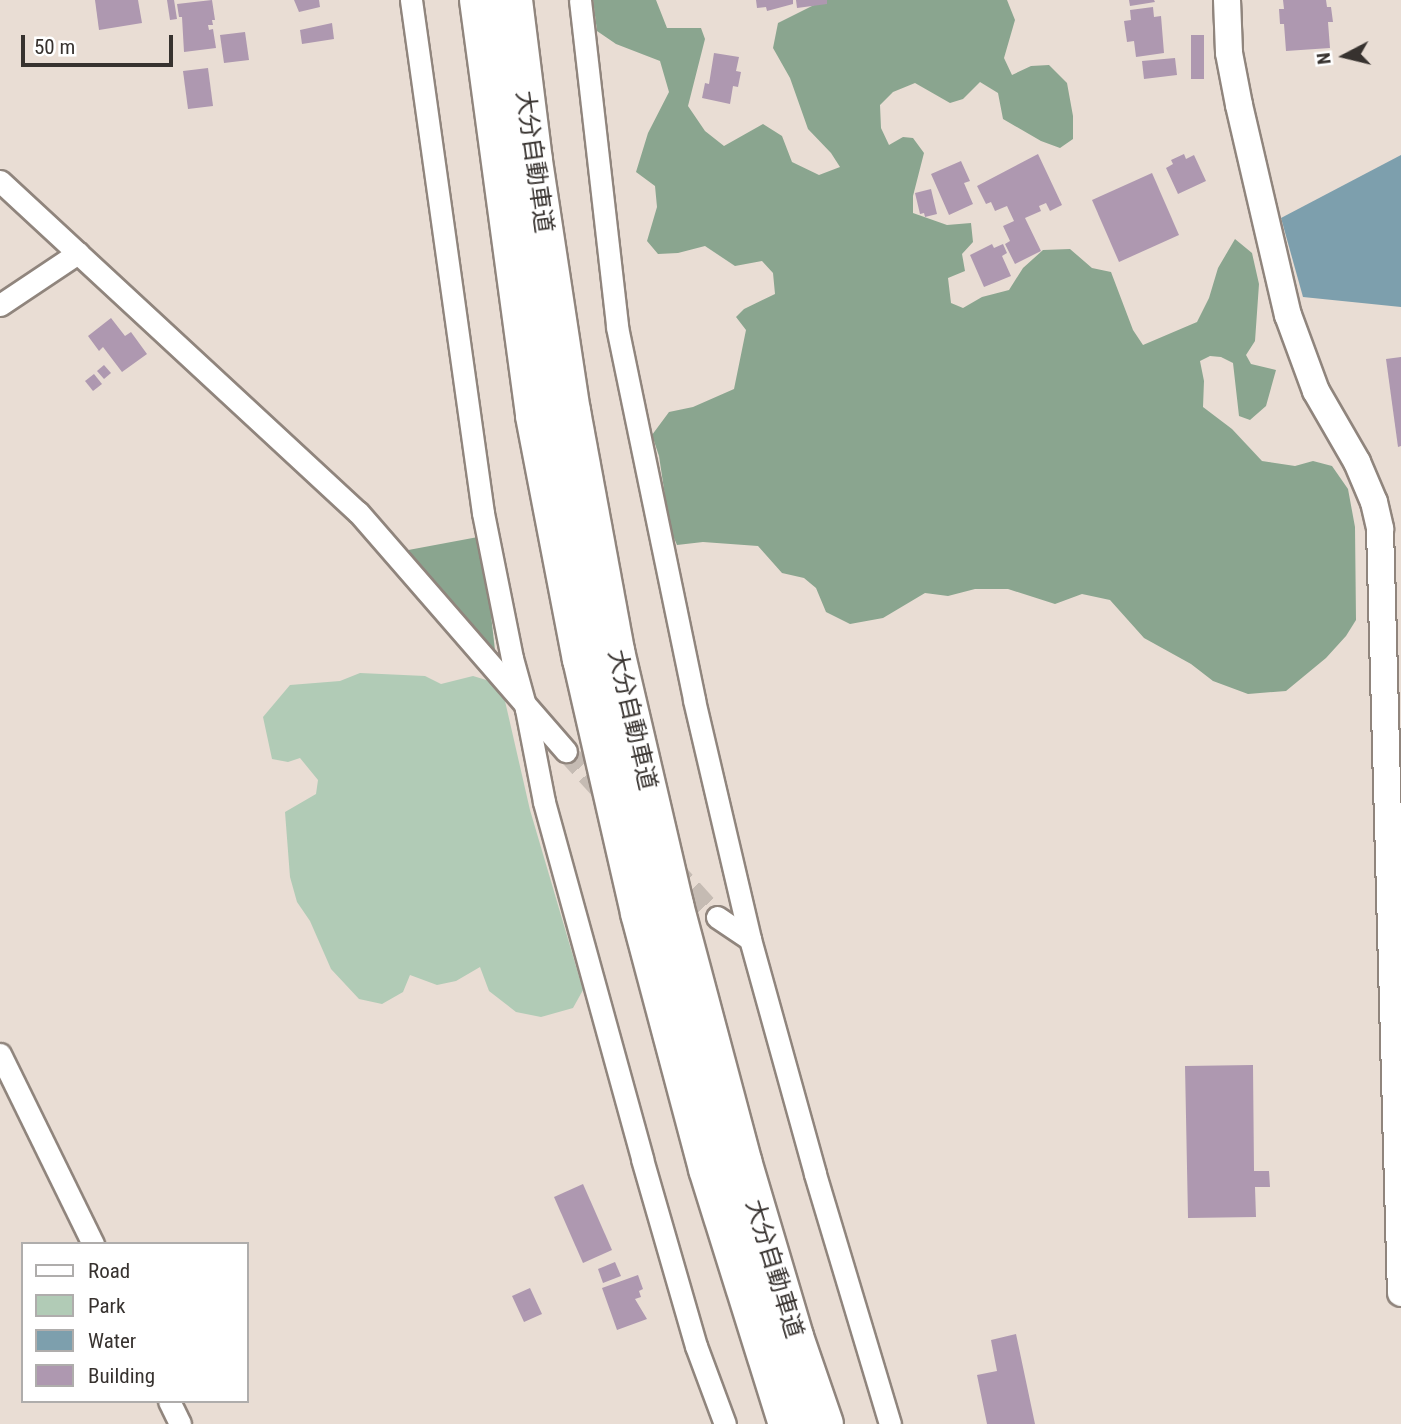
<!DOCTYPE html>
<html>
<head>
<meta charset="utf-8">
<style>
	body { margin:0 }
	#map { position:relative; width:1401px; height:1424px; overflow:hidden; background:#e9ddd4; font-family:"Roboto Condensed","Noto Sans JP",sans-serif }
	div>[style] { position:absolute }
	.green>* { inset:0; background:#b1cbb6 }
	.forest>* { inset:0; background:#8aa58f }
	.water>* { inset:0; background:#7d9fad }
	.building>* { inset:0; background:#ae98b0 }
	.minor-tunnel>* { height:21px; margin-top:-10.5px; transform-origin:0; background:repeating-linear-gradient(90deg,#c5bbb3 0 21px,transparent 0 31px) }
	.roads { filter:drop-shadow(2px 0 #90857d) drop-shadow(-2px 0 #90857d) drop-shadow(0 2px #90857d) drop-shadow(0 -2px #90857d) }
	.minor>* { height:21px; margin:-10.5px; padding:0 10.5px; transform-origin:10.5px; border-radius:10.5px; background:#fff }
	.tertiary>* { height:26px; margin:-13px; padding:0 13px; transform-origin:13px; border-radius:13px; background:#fff }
	.motorway>* { height:38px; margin:-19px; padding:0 19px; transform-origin:19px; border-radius:19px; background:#fff }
	span { translate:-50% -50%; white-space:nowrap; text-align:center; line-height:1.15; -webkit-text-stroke:5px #fff; paint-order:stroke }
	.street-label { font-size:24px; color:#37322f }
	.legend { position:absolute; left:21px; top:1242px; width:228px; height:161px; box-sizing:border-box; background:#fff; border:2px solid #afadac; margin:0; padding:9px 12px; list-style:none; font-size:21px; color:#37322f }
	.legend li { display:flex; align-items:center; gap:14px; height:35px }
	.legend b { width:35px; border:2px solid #afadac }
	.north { position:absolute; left:1310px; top:21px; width:70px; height:70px; -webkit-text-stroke:5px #fff; paint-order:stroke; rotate:263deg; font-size:19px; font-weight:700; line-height:28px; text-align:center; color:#37322f }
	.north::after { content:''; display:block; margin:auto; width:24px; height:32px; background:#37322f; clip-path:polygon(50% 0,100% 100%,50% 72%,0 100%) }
	.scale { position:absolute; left:21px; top:35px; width:152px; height:32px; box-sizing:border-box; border:4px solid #37322f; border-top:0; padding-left:9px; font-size:21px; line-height:24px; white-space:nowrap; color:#37322f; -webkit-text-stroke:5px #fff; paint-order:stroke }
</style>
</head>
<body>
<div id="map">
	<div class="green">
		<div style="clip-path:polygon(360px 673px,425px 676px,441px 684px,473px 676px,493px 682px,505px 701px,530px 810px,583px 990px,573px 1008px,541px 1017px,516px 1012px,489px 991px,480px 967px,456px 981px,437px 985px,410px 975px,403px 992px,382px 1004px,359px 999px,331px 969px,310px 921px,297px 902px,290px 877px,285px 812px,316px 794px,318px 780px,300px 758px,288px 762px,272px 759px,263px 717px,290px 685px,340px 681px)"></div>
	</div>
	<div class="forest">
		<div style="clip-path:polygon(593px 0,656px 0,667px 28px,701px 28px,705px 39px,688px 106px,705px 131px,724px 146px,763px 124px,782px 136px,792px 162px,819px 175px,840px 167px,831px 153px,808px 129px,790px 78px,773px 48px,778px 23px,824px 0,1007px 0,1015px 20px,1004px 58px,1012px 75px,1031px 66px,1049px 65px,1067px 83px,1073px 116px,1073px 139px,1060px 148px,1041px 141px,1003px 119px,998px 93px,980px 82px,963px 99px,950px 103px,915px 83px,893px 92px,880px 105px,881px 128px,889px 145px,903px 137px,913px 138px,924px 153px,913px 196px,913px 213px,947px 225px,971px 223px,973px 242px,962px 254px,965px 271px,948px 278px,951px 303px,963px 308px,982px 297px,1009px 290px,1023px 268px,1043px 250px,1070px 249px,1092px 268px,1111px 272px,1133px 330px,1143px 345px,1197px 322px,1209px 298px,1218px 268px,1235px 239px,1252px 253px,1259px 284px,1255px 341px,1246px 355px,1251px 364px,1276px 370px,1266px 406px,1250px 420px,1239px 416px,1233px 363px,1221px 357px,1210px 356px,1200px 361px,1204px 381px,1203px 407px,1232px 429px,1262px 461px,1295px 466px,1313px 461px,1332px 466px,1348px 489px,1355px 527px,1356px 620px,1346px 636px,1326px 658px,1286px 691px,1248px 694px,1213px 681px,1191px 664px,1144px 638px,1110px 600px,1082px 594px,1055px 604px,1008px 589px,975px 589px,948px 596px,925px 593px,883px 618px,850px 624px,826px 612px,816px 588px,804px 578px,782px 573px,758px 546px,703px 542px,677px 545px,670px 529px,659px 456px,652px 435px,669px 412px,693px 407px,734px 389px,746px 330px,736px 317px,744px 309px,775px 294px,773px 273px,762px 261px,735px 266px,705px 246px,678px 253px,658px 254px,647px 241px,657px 207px,655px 186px,636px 172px,648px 133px,669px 92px,660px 61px,616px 44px,597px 31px)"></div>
		<div style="clip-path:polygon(478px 537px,490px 606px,496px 659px,403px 551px)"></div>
	</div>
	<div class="water">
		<div style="clip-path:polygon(1401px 155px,1401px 307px,1303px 297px,1281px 218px)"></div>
	</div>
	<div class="building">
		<div style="clip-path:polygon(95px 0,138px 0,142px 23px,99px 30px)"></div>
		<div style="clip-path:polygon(167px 0,174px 0,177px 19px,170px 20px)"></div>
		<div style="clip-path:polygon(212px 0,215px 20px,212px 20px,213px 25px,208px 25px,209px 30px,213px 29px,216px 48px,184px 52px,182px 17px,179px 17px,177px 4px)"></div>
		<div style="clip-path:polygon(294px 0,319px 0,320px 7px,299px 12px)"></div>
		<div style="clip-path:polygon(756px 0,793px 0,793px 4px,767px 11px,766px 7px,757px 8px)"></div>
		<div style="clip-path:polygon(796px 0,827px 0,827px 4px,797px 8px)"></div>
		<div style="clip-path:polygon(1129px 0,1154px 0,1155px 2px,1130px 6px)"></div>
		<div style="clip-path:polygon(1283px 0,1326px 0,1327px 7px,1331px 7px,1333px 22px,1328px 22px,1330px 48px,1286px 51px,1284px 24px,1280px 24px,1279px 9px,1284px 9px)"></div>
		<div style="clip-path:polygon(1153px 7px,1154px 17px,1161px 16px,1164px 53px,1136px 57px,1134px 41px,1127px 42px,1124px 21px,1131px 20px,1130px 10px)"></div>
		<div style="clip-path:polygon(332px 23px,334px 39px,302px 44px,300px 30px)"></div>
		<div style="clip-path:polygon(245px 32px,249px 60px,224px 63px,220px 35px)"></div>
		<div style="clip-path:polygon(1191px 35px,1204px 35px,1204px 79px,1191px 79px)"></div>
		<div style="clip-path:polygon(714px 53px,739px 57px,736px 71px,741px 72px,738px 87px,733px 86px,730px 104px,702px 98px,705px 83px,709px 84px)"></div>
		<div style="clip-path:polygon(1175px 58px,1177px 75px,1144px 79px,1142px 61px)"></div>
		<div style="clip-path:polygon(208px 68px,213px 106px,188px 109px,183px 71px)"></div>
		<div style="clip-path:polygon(1038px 154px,1062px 205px,1050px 211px,1046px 203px,1039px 206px,1041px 211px,1025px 218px,1041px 251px,1015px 264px,1005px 244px,1010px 241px,1003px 226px,1014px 221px,1007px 206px,995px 211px,991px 202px,986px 204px,977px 186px)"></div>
		<div style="clip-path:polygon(1184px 154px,1186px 159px,1194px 155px,1206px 181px,1178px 194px,1166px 168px,1173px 164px,1171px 160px)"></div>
		<div style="clip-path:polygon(961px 161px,970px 181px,964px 183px,973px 204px,949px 215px,931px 174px)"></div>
		<div style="clip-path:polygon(1152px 173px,1179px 235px,1119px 262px,1092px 200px)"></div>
		<div style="clip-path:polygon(931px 189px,937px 214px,925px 217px,924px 213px,920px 214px,915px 193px)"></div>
		<div style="clip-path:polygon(992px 244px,994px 248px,1003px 244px,1007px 253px,1002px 256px,1011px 276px,984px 287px,970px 255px)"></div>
		<div style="clip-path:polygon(111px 318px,125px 336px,131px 332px,147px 354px,122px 372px,103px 347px,99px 351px,88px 336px)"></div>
		<div style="clip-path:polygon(1401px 357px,1401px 446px,1398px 447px,1386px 359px)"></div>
		<div style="clip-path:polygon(104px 365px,111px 373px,104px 379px,97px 371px)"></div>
		<div style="clip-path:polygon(94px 374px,102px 384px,93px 391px,85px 381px)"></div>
		<div style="clip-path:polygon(1253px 1065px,1254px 1171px,1269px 1171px,1270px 1187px,1255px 1187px,1256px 1217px,1188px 1218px,1185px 1066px)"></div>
		<div style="clip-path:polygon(583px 1184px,612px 1250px,583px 1263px,554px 1197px)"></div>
		<div style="clip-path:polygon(615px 1262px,621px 1276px,603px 1283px,598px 1269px)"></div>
		<div style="clip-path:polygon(638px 1275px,643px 1289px,639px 1291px,641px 1297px,635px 1299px,647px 1319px,617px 1330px,602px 1288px)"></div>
		<div style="clip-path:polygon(530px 1288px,542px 1314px,524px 1322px,512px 1296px)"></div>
		<div style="clip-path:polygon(1016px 1334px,1035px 1424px,987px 1424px,977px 1375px,997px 1371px,991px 1340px)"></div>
	</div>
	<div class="minor-tunnel">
		<div style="left:566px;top:751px;width:61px;rotate:47.7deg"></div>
		<div style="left:671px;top:866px;width:69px;rotate:48deg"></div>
	</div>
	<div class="roads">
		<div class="minor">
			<div style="left:411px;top:0;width:518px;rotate:82.01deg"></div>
			<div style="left:483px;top:513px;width:148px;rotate:78.7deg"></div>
			<div style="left:512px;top:658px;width:53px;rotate:74.6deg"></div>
			<div style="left:526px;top:709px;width:95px;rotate:79deg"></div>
			<div style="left:544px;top:802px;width:370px;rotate:74.6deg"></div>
			<div style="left:642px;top:1159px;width:195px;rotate:73.9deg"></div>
			<div style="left:696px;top:1346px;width:83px;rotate:69.6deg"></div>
			<div style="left:580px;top:0;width:329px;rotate:83.5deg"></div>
			<div style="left:617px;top:327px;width:381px;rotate:78.3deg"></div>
			<div style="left:694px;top:700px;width:245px;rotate:76.8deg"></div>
			<div style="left:750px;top:939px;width:244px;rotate:74.5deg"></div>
			<div style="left:815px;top:1174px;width:261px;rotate:73.3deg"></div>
			<div style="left:0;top:181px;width:488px;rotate:42.8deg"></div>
			<div style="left:358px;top:512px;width:317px;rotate:49deg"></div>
			<div style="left:0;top:305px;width:94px;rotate:-33.7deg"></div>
			<div style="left:717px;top:917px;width:40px;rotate:34deg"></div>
			<div style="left:0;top:1054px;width:212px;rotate:63.9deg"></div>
			<div style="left:169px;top:1401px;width:25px;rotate:64deg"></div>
		</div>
		<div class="tertiary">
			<div style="left:1227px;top:0;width:53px;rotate:87.8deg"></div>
			<div style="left:1229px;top:53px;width:53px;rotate:79.1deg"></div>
			<div style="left:1239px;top:105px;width:216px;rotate:76.9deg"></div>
			<div style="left:1288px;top:315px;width:81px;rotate:69.8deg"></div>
			<div style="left:1316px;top:391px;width:82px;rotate:60deg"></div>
			<div style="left:1357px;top:462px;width:43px;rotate:67deg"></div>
			<div style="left:1374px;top:502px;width:28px;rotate:77deg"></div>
			<div style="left:1380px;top:529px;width:764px;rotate:88.43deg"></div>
		</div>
		<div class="motorway">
			<div style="left:479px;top:0;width:420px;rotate:82.3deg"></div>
			<div style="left:535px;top:416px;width:248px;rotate:79.1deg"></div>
			<div style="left:582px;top:659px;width:261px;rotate:77.1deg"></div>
			<div style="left:640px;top:913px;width:265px;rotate:75.1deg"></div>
			<div style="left:708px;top:1169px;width:267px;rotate:72.6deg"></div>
			<div style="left:513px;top:0;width:162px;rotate:82.9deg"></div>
			<div style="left:533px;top:161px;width:253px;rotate:81.4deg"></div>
			<div style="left:571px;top:411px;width:244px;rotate:79.6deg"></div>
			<div style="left:615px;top:651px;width:261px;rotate:76.9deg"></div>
			<div style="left:674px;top:905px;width:265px;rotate:75.1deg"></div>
			<div style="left:742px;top:1161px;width:184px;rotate:73.5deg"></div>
			<div style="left:794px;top:1337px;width:92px;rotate:71deg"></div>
		</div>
	</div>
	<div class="street-label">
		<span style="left:534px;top:162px;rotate:82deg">大分自動車道</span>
		<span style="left:632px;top:720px;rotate:77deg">大分自動車道</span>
		<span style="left:774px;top:1269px;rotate:73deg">大分自動車道</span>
	</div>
	<ul class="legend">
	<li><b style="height:9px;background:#fff"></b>Road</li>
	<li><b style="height:19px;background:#b1cbb6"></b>Park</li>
	<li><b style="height:19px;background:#7d9fad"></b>Water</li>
	<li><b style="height:19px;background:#ae98b0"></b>Building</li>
	</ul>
	<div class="north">N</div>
	<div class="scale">50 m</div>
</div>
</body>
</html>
